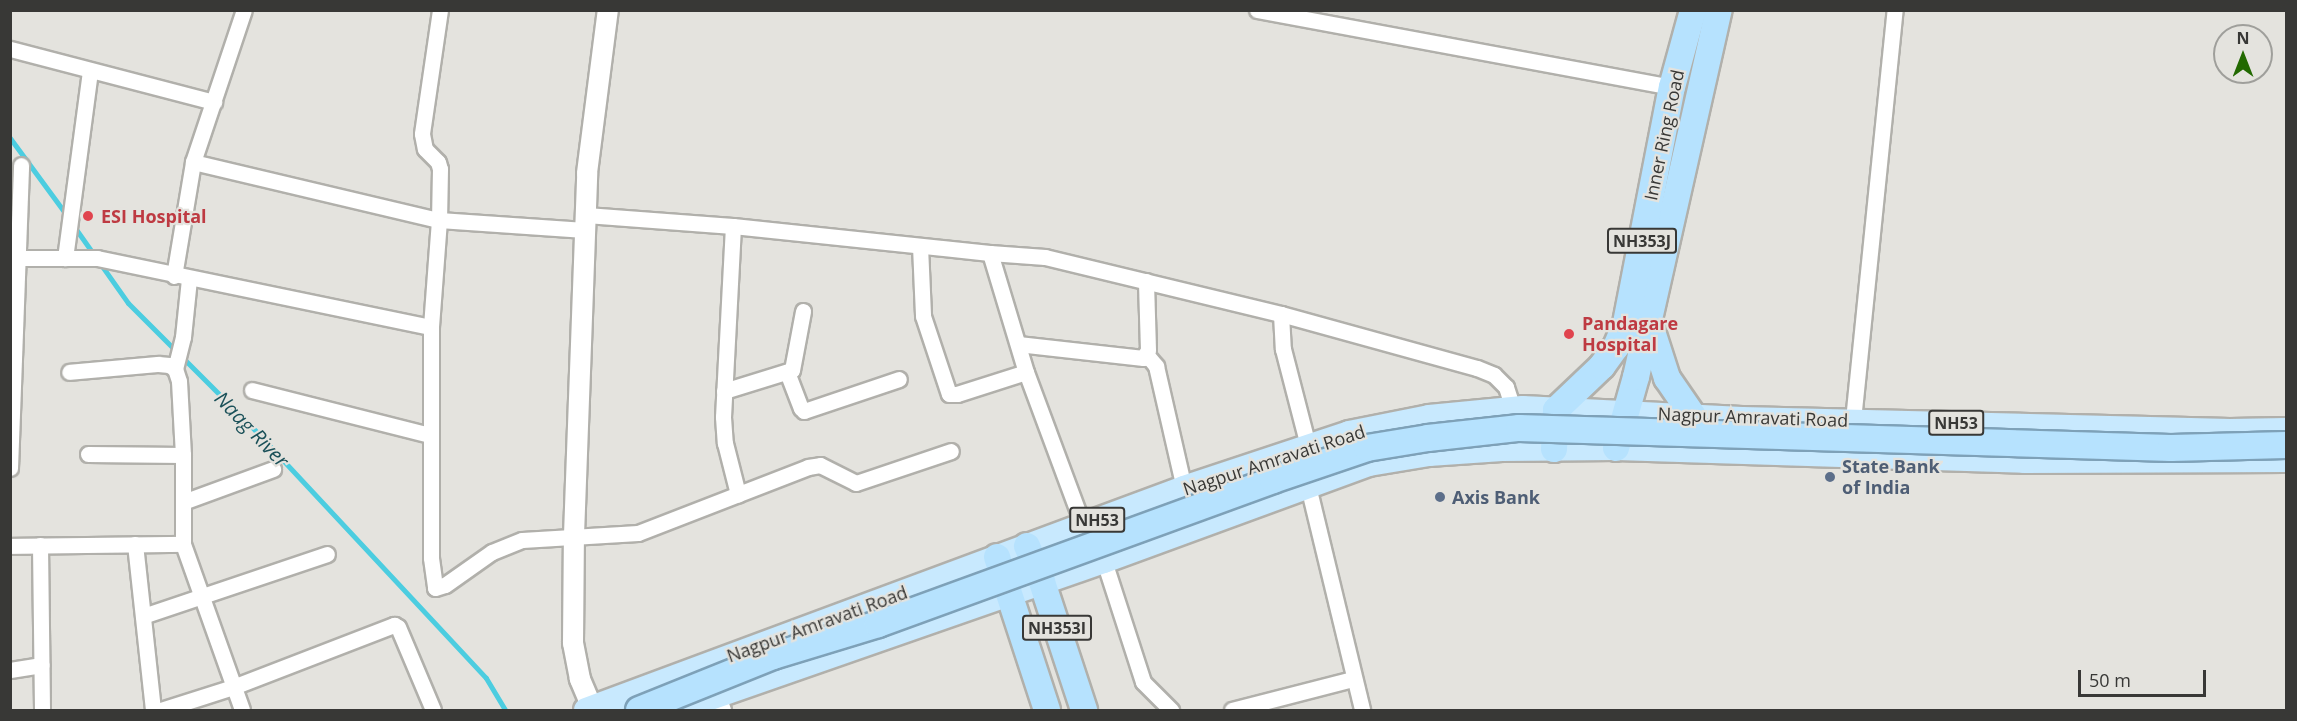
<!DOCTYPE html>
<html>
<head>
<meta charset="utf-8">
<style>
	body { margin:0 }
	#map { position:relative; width:2297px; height:721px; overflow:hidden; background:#e4e3de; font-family:"Open Sans",sans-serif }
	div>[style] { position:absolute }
	.stream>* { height:5px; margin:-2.5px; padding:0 2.5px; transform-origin:2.5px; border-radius:2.5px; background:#4ccde0 }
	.roads { filter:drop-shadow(2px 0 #b1b0ab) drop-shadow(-2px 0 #b1b0ab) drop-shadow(0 2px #b1b0ab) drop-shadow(0 -2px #b1b0ab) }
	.minor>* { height:15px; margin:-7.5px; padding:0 7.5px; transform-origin:7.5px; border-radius:7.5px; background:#fff }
	.tertiary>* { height:20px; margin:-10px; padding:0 10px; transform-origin:10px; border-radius:10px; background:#fff }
	.primary>* { height:24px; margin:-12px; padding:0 12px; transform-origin:12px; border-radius:12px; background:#c8e9fe }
	.trunk>* { height:26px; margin:-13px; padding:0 13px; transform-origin:13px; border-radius:13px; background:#b6e2fe }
	.bridges { filter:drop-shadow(2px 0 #7ea1b8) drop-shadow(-2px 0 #7ea1b8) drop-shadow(0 2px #7ea1b8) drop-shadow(0 -2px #7ea1b8) }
	.trunk-bridge>* { height:26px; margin:-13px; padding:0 13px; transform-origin:13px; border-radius:13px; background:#b6e2fe }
	.dots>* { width:16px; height:16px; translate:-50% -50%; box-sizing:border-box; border:3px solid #e4e3de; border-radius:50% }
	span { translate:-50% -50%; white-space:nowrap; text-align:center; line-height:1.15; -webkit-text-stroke:4.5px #e4e3de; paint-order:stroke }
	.shield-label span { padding:2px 4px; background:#e4e3de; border:2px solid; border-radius:4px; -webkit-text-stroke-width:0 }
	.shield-label { font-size:16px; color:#383836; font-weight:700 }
	.street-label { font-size:18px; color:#383836 }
	.health-label { font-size:18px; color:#be3a42; font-weight:700 }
	.left { translate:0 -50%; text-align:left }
	.service-label { font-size:18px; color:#4e5e75; font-weight:700 }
	.water-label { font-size:20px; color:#1b5159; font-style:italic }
	.frame { position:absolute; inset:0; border:12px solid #383836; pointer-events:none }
	.north { position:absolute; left:2213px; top:24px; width:60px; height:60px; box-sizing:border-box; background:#e4e3de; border:2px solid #9f9f9b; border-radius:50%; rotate:0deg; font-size:16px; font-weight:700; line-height:24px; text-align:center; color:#383836 }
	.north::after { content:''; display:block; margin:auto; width:21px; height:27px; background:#226901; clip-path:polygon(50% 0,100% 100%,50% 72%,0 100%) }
	.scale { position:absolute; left:2078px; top:670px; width:128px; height:27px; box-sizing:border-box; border:3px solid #383836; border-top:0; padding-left:8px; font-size:18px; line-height:21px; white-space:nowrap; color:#383836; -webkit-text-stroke:4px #e4e3de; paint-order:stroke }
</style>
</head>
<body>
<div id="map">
	<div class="stream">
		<div style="left:10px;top:138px;width:98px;rotate:53.7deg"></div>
		<div style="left:73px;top:225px;width:95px;rotate:54.8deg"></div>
		<div style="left:128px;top:303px;width:175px;rotate:45deg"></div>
		<div style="left:252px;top:427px;width:343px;rotate:47deg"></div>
		<div style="left:486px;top:678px;width:37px;rotate:59deg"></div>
	</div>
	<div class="roads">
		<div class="minor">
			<div style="left:440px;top:10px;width:125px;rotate:98.3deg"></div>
			<div style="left:422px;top:134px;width:15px;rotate:79deg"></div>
			<div style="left:425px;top:149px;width:18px;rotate:45deg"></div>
			<div style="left:438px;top:162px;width:7px;rotate:74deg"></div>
			<div style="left:440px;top:169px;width:51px;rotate:91.1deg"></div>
			<div style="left:439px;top:220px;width:146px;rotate:3.9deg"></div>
			<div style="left:1257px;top:10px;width:422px;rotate:10.5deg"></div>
			<div style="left:10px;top:49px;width:211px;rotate:14.6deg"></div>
			<div style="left:90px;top:71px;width:189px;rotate:97.6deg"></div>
			<div style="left:65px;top:258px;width:32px"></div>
			<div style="left:97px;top:258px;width:341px;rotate:11.7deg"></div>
			<div style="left:193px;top:162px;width:253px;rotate:13.3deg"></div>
			<div style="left:439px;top:220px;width:107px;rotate:94.3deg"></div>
			<div style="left:431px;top:327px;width:231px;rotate:90deg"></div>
			<div style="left:431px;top:558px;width:30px;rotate:82deg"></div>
			<div style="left:435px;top:588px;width:10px;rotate:-17deg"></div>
			<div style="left:445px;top:585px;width:57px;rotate:-35.1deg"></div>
			<div style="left:492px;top:552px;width:32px;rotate:-22deg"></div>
			<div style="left:522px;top:540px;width:116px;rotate:-3.5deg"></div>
			<div style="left:638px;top:533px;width:182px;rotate:-21.2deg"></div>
			<div style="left:808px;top:467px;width:12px;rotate:-9deg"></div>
			<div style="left:820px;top:465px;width:40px;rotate:26.6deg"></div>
			<div style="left:856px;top:483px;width:100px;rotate:-18.6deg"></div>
			<div style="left:586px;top:215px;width:147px;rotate:4.3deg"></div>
			<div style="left:733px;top:226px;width:258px;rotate:6deg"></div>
			<div style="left:990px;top:253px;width:124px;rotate:73.2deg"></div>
			<div style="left:1026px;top:372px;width:163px;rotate:69.6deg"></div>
			<div style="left:733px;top:226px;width:191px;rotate:93deg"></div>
			<div style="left:723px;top:417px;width:26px;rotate:86deg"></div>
			<div style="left:725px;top:443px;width:53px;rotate:75.7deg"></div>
			<div style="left:920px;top:246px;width:70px;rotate:87.5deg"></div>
			<div style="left:923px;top:316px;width:82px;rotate:71.6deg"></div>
			<div style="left:949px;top:394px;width:8px"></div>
			<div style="left:957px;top:394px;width:72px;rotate:-17.7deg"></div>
			<div style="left:990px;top:253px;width:55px;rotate:4.2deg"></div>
			<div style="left:1045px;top:257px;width:243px;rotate:13.6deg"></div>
			<div style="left:1281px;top:314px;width:203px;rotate:15.4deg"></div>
			<div style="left:1477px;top:368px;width:18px;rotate:22deg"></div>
			<div style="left:1494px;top:375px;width:17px;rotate:45deg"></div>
			<div style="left:1506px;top:387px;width:23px;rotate:72deg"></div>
			<div style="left:18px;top:258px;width:47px"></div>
			<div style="left:174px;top:276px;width:116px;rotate:-80.5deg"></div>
			<div style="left:193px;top:162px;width:160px;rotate:-71.5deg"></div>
			<div style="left:1281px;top:314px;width:35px;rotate:87deg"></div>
			<div style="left:1283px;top:349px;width:100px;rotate:75.5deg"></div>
			<div style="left:1018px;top:344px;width:126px;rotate:6.4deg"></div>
			<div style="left:1143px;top:358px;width:9px;rotate:-58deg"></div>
			<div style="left:1148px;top:350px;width:69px;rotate:-91.7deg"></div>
			<div style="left:1146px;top:354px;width:16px;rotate:50deg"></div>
			<div style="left:1156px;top:366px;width:125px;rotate:77.1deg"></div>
			<div style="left:175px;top:369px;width:33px;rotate:-76deg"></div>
			<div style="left:183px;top:337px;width:58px;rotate:-84.1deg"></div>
			<div style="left:787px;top:372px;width:39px;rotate:69deg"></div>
			<div style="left:801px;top:408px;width:4px;rotate:45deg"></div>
			<div style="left:804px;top:411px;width:100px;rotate:-18.6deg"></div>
			<div style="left:252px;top:390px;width:184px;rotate:14.2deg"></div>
			<div style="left:724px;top:391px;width:71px;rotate:-17.2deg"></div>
			<div style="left:792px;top:370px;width:60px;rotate:-79.4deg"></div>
			<div style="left:1853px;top:420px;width:412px;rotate:-84.2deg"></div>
			<div style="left:88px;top:454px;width:95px;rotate:0.6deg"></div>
			<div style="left:10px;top:468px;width:303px;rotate:-87.9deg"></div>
			<div style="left:1308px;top:486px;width:230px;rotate:76.4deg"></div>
			<div style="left:183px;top:502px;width:96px;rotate:-20.1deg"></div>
			<div style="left:135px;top:544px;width:167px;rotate:83.8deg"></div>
			<div style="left:183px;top:544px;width:176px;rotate:70.4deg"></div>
			<div style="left:40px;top:545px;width:165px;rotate:89.3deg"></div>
			<div style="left:10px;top:546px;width:173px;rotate:-0.7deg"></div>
			<div style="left:183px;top:544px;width:89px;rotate:-90deg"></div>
			<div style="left:183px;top:455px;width:74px;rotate:-93.1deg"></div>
			<div style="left:179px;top:381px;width:13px;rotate:-108deg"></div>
			<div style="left:175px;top:369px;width:7px;rotate:-146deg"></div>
			<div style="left:169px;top:365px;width:11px;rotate:-175deg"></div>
			<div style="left:158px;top:364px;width:89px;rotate:174.9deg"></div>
			<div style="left:1104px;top:561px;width:127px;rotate:72.1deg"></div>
			<div style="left:1143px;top:682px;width:40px;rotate:45deg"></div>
			<div style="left:143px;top:616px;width:194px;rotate:-18.6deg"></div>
			<div style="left:10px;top:670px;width:32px;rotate:-9deg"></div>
			<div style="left:718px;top:696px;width:15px;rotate:70deg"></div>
			<div style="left:161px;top:710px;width:76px;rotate:-17.7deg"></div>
			<div style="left:233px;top:687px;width:173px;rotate:-21.1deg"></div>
			<div style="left:394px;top:625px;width:4px;rotate:27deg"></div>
			<div style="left:398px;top:627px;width:90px;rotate:67.1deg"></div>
			<div style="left:1232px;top:710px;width:125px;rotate:-14.4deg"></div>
		</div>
		<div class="tertiary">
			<div style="left:593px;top:710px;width:34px;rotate:-113deg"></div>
			<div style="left:580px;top:679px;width:37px;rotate:-101deg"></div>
			<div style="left:573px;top:643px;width:108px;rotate:-89.5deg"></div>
			<div style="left:574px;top:535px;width:362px;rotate:-87.9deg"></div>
			<div style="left:587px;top:173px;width:164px;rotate:-82.7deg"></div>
		</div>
		<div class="primary">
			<div style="left:586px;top:710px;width:638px;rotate:-20.37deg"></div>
			<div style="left:1184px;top:488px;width:174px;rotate:-18.4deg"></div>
			<div style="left:1349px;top:433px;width:82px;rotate:-11.3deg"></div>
			<div style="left:1429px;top:417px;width:94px;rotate:-5.5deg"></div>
			<div style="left:1523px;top:408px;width:219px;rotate:2.9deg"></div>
			<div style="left:1742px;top:419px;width:488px;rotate:1.4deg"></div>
			<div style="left:2230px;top:431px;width:56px;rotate:-1deg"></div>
			<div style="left:676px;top:710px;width:453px;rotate:-19.2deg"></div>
			<div style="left:1104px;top:561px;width:282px;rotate:-20.1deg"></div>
			<div style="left:1369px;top:464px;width:61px;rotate:-9.5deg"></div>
			<div style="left:1429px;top:454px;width:73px;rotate:-3.9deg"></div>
			<div style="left:1502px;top:449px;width:114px;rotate:-0.5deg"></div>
			<div style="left:1616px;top:448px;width:408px;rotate:1.8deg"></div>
			<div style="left:2024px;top:461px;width:262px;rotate:-0.2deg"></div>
		</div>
		<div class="trunk">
			<div style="left:1650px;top:325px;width:56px;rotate:72.2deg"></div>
			<div style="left:1667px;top:378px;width:46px;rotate:55.6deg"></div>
			<div style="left:1616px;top:448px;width:74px;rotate:-74.3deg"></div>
			<div style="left:1636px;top:377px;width:376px;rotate:-77.3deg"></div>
			<div style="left:1554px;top:449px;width:39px;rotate:-87deg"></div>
			<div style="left:1556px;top:410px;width:64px;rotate:-43.7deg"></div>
			<div style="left:1602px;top:366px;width:24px;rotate:-54deg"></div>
			<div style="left:1616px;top:347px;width:26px;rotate:-67deg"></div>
			<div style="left:1626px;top:323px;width:240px;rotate:-79deg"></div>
			<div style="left:1672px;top:87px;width:80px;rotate:-74.7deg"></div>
			<div style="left:1027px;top:546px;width:39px;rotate:67deg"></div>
			<div style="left:1042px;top:582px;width:135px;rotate:71.8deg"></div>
			<div style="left:997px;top:557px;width:161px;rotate:71.9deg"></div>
		</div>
	</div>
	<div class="bridges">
		<div class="trunk-bridge">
			<div style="left:639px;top:710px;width:144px;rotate:-21.9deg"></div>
			<div style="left:773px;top:656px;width:110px;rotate:-16.9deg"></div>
			<div style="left:878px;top:624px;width:420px;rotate:-20deg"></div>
			<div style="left:1273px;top:480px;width:99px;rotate:-18.8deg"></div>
			<div style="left:1367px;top:448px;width:62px;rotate:-9.3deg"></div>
			<div style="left:1428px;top:438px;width:92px;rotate:-6.3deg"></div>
			<div style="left:1519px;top:428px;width:652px;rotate:1.76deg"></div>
			<div style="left:2171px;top:448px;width:115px;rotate:-1.5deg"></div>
		</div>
	</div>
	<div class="dots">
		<div style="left:88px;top:216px;background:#e0444e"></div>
		<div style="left:1569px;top:334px;background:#e0444e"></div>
		<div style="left:1830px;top:477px;background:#5c6f8a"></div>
		<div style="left:1440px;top:497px;background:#5c6f8a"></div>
	</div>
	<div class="shield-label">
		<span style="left:1642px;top:241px">NH353J</span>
		<span style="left:1956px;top:423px">NH53</span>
		<span style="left:1097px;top:520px">NH53</span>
		<span style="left:1057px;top:628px">NH353I</span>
	</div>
	<div class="street-label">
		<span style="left:1664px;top:135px;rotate:-78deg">Inner Ring Road</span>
		<span style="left:1753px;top:417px;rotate:2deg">Nagpur Amravati Road</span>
		<span style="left:1274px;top:460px;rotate:-18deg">Nagpur Amravati Road</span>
		<span style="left:817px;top:624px;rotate:-20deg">Nagpur Amravati Road</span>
	</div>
	<div class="health-label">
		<span class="left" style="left:101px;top:216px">ESI Hospital</span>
		<span class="left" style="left:1582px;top:334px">Pandagare<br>Hospital</span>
	</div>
	<div class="service-label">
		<span class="left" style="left:1842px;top:477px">State Bank<br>of India</span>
		<span class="left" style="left:1452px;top:497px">Axis Bank</span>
	</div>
	<div class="water-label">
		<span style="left:252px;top:429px;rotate:46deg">Naag River</span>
	</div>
	<div class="frame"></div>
	<div class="north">N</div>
	<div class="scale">50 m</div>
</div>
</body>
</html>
